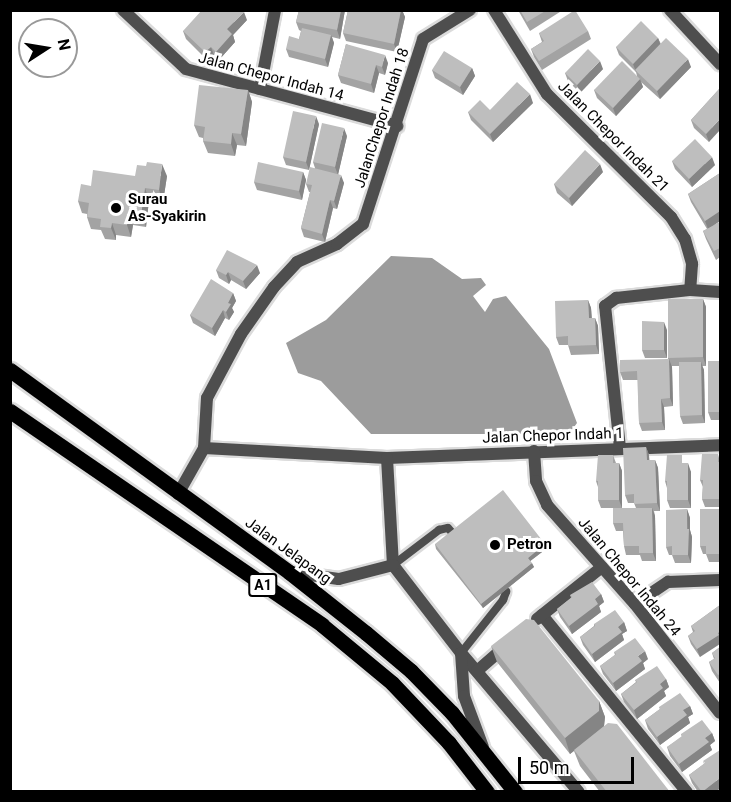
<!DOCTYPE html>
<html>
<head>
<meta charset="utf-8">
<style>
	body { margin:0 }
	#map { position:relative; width:731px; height:802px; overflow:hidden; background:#fff; font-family:Roboto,sans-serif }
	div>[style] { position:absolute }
	.water>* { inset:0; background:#9c9c9c }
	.roads { filter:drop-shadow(2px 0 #dbdbdb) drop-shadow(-2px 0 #dbdbdb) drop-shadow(0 2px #dbdbdb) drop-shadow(0 -2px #dbdbdb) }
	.service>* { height:8px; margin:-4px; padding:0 4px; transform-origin:4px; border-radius:4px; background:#4e4e4e }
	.minor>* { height:12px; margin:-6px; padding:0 6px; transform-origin:6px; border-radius:6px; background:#4e4e4e }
	.primary>* { height:15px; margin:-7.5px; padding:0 7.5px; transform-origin:7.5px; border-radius:7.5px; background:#000 }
	.wall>* { inset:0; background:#a3a3a3 }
	.shaded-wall>* { inset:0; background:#858585 }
	.building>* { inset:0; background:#bebebe }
	.dots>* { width:16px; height:16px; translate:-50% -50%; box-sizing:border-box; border:3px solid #fff; border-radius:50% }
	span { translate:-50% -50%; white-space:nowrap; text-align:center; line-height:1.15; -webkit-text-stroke:6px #fff; paint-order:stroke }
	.shield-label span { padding:2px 4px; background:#fff; border:2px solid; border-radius:4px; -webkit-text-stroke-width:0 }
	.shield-label { font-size:14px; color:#000; font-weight:700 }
	.street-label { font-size:15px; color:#000 }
	.poi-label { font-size:15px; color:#000; font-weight:700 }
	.left { translate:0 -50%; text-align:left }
	.frame { position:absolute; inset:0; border:12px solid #000; pointer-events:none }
	.north { position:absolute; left:18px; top:18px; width:60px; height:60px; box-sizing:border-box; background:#fff; border:2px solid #999; border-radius:50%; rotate:78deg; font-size:16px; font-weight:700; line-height:24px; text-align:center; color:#000 }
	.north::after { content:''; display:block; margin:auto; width:21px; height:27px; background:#000; clip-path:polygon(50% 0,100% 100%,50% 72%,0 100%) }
	.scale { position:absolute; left:518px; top:757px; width:116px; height:27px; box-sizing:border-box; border:3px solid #000; border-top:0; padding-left:8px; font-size:18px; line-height:21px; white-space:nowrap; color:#000; -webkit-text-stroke:4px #fff; paint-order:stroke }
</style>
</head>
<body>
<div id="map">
	<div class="water">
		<div style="clip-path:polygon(391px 256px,432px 258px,462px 279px,481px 278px,486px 285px,473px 296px,485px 312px,493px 299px,506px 296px,549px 349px,577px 423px,569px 434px,371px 434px,321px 381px,298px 373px,286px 343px,326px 320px)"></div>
	</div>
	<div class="roads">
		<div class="service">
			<div style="left:393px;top:565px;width:58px;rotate:-37.3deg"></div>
			<div style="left:439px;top:530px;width:9px;rotate:-13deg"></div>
			<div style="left:448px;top:528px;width:13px;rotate:48deg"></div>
			<div style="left:461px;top:653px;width:68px;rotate:-51.6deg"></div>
			<div style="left:503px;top:600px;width:9px;rotate:-69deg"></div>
			<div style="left:506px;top:592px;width:12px;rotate:-132deg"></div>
		</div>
		<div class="minor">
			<div style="left:123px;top:10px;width:86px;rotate:43.1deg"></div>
			<div style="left:186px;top:69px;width:219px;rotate:15.1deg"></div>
			<div style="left:494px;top:10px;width:99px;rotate:57.8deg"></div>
			<div style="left:547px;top:94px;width:175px;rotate:44.8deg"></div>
			<div style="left:671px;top:217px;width:26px;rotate:58deg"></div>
			<div style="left:685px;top:239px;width:26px;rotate:74deg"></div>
			<div style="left:692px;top:264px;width:26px;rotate:94deg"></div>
			<div style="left:670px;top:10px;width:74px;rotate:47.2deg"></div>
			<div style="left:260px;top:89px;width:80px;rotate:-79.2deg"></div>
			<div style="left:204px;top:448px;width:183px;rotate:3.1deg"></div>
			<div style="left:387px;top:458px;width:333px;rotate:-2.2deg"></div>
			<div style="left:620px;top:448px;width:143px;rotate:-96deg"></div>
			<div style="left:605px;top:306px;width:14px;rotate:-36deg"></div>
			<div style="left:616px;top:298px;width:74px;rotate:-6.2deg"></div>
			<div style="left:690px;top:290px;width:30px;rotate:4deg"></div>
			<div style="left:534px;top:451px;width:30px;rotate:86deg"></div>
			<div style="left:536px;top:481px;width:26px;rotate:65deg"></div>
			<div style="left:547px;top:505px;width:132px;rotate:48.4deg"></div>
			<div style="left:635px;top:604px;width:138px;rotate:52.1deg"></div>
			<div style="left:387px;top:458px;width:107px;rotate:86.8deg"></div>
			<div style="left:393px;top:565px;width:111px;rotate:52.3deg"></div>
			<div style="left:461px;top:653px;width:182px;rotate:49.7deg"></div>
			<div style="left:178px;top:494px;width:53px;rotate:-60.5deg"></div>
			<div style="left:204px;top:448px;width:50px;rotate:-86.6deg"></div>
			<div style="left:207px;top:398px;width:72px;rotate:-62deg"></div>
			<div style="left:241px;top:334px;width:57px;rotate:-54.9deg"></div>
			<div style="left:274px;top:287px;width:34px;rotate:-47deg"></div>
			<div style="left:297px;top:262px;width:44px;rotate:-24.2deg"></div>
			<div style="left:337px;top:244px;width:33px;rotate:-38deg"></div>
			<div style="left:363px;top:224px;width:194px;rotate:-72deg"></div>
			<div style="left:423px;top:39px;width:55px;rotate:-31.7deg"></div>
			<div style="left:289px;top:572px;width:50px;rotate:8deg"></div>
			<div style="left:339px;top:579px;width:56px;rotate:-14.5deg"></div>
			<div style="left:635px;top:604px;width:40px;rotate:-34deg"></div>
			<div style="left:668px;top:582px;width:52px;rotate:-2.2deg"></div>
			<div style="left:542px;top:615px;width:229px;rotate:50.7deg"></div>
			<div style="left:537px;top:619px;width:83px;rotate:-38.7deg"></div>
			<div style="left:461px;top:653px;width:43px;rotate:86deg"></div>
			<div style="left:464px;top:696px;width:54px;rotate:69.6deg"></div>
			<div style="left:477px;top:671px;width:38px;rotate:-41deg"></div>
		</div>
		<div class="primary">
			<div style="left:10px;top:370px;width:344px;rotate:35.9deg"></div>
			<div style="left:289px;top:572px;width:98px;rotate:38.4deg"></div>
			<div style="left:366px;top:633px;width:59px;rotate:40.2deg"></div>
			<div style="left:411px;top:671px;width:59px;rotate:45.7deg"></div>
			<div style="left:452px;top:713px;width:101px;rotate:51.4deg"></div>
			<div style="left:10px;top:411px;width:378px;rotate:34.4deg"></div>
			<div style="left:322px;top:625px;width:91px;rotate:39.6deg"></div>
			<div style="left:392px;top:683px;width:83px;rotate:46.5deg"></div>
			<div style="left:449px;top:743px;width:62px;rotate:52.2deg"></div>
		</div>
	</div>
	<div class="wall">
		<div style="clip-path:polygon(299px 10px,345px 10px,340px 39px,332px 37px,334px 43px,328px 67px,289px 57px,286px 49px,299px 39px,301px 31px,299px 30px,296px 22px)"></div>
		<div style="clip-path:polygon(348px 10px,402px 10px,405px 17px,397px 52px,346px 41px,343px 33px)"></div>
		<div style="clip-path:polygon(518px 10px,563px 10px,530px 31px)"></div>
		<div style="clip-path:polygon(247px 20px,233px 35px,235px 42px,219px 60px,214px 55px,208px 61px,186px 39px,183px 31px)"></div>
		<div style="clip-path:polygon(588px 31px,591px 39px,542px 70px,534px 57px,531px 49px,542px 42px,539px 33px)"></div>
		<div style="clip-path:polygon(658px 38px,661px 44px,691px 67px,660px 99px,641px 82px,643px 87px,616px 116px,597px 98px,594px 90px,637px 76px,636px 72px,619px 55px,616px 47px)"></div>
		<div style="clip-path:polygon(346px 44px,388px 63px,385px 75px,379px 73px,374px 93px,341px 83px,338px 75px)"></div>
		<div style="clip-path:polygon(472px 68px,475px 76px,463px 95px,435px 78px,432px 70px)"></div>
		<div style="clip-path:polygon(603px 69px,580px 93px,568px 81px,565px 73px)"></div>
		<div style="clip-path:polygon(720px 88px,709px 142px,694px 128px,691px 120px)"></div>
		<div style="clip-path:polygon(248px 90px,252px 102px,246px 146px,237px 145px,235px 156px,208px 153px,203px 141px,203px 138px,199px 137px,194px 125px)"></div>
		<div style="clip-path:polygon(533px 103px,493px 142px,471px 120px,468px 112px,490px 110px)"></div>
		<div style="clip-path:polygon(319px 124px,309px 170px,286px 165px,283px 157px)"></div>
		<div style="clip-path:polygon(347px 136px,338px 174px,344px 183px,337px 209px,333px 208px,325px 242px,304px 237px,301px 228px,310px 192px,309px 192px,306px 184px,315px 168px,313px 162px)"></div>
		<div style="clip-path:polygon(672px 161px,715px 165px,692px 187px,675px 169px)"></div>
		<div style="clip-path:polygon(303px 172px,306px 180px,302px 200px,257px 190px,254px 182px)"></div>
		<div style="clip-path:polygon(603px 172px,572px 206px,557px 193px,554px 184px)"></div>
		<div style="clip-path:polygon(720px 173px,720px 221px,712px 226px,720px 222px,720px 257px,716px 260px,706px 239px,703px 231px,707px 229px,691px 202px,688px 194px)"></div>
		<div style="clip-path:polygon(135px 176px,167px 176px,163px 202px,149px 200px,146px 227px,133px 225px,131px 237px,116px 235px,116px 240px,105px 239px,101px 230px,91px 229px,87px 217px,87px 214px,82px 213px,78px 201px,91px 186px)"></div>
		<div style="clip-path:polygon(216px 270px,260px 273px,246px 289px,231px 280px,229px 284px,219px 278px)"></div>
		<div style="clip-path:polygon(233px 293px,236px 301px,232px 308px,234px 312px,229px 320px,225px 318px,215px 336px,193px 323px,190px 315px)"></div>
		<div style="clip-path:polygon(703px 299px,706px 307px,706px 366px,702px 366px,704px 370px,705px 423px,683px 424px,680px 416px,679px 366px,672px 366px,673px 406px,664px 407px,665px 430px,642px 431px,639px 423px,638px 380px,623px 380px,620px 372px,668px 359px,668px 358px)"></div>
		<div style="clip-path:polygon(588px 300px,591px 308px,592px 318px,595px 318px,598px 326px,599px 354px,571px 355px,568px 345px,559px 345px,556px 337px)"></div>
		<div style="clip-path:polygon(667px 330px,667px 358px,645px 358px,642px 350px)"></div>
		<div style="clip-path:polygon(720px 361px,720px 420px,711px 420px,708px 412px)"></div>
		<div style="clip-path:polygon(646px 447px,649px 455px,649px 460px,655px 460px,658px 468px,660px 511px,654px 511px,655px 516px,656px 561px,642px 561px,640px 555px,626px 555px,624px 546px,623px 531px,616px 531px,613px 523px,613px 508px,601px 508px,598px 500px,598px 487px,596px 481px,613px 455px,616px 463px,619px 463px,622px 471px,622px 508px,636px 508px,634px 503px,628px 503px,625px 495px)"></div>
		<div style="clip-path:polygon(718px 454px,720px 462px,720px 507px,705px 507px,702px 499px,703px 487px,700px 480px)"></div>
		<div style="clip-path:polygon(685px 463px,691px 472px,691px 508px,670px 508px,667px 500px,667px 488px,665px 481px)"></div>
		<div style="clip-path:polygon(687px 509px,690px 518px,690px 530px,692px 537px,691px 563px,675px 563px,672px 555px,669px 555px,666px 547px)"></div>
		<div style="clip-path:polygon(720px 509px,720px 562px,709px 562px,706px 554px,703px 554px,700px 546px)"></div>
		<div style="clip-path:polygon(435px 544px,546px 549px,530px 561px,534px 567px,483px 608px,436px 549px)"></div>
		<div style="clip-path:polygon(601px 594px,604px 602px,599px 606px,601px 612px,572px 634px,560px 617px,557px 609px,571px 598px,570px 595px)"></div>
		<div style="clip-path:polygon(720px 605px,700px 657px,691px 644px,688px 636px,693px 632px,691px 626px)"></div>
		<div style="clip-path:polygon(624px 622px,627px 631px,622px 634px,624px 640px,595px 662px,583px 645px,580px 637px,594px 626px,594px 624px)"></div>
		<div style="clip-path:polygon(491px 646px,599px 701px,605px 717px,604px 726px,670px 792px,600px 792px,580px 766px,574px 751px,570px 754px,497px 662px)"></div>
		<div style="clip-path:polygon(720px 647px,720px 683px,712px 671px,709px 662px,714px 659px,712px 653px)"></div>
		<div style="clip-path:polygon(614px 652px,648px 659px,643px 663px,645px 669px,616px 691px,603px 674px,600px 666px,615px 655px)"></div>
		<div style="clip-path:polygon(666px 679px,669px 687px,664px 691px,666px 696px,637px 719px,624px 702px,621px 694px,636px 682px,635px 680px)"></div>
		<div style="clip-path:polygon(690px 706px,693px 714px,688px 717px,690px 723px,660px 745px,648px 729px,645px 720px,660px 709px,659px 707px)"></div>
		<div style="clip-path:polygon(712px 733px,715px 741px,710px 745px,712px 750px,682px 772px,670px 756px,667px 747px,682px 737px,681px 734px)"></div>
		<div style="clip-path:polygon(703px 761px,720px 788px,716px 792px,698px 792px,692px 783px,689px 775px,704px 764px)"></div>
	</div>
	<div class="shaded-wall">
		<div style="clip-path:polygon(341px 10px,345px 10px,340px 39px,337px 30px)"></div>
		<div style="clip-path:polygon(401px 10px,402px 10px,405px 17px,397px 52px,394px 44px)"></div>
		<div style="clip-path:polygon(244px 12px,247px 20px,233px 35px,235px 42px,219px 60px,216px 52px,227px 29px)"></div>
		<div style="clip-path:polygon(331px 35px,334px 43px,328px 67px,325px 59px)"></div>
		<div style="clip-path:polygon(658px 38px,661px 46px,636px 72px,633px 64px)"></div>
		<div style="clip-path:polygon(211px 47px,214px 55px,208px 61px,205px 52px)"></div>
		<div style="clip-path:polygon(385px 55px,388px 63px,385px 75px,382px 67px)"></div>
		<div style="clip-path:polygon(688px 59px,691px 67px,660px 99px,657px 91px)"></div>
		<div style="clip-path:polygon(600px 61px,603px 69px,580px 93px,577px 85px)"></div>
		<div style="clip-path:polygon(376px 65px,379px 73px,374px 93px,371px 84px)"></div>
		<div style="clip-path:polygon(472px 68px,475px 76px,463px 95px,460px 87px)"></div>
		<div style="clip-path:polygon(640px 79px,643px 87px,616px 116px,613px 108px)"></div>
		<div style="clip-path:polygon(248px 90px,252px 102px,246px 146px,241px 134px)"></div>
		<div style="clip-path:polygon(530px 94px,533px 103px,493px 142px,490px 134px)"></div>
		<div style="clip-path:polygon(316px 116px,319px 124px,309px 170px,306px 162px)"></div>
		<div style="clip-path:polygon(720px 119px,720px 130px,709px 142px,706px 134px)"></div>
		<div style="clip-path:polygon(344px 128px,347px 136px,338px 175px,335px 167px)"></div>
		<div style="clip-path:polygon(232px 133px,237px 145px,235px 156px,231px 144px)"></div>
		<div style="clip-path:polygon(712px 157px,715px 165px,692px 187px,689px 179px)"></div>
		<div style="clip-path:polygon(162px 164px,167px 176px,163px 202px,159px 190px)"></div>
		<div style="clip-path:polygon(600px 164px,603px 172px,572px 206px,569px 198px)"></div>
		<div style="clip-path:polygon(303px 172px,306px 180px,302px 200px,299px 191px)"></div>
		<div style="clip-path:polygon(341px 175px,344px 183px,337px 209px,334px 201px)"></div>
		<div style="clip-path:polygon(145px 188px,149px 200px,146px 227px,141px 215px)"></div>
		<div style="clip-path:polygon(330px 200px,333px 208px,325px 242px,322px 234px)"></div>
		<div style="clip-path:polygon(720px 211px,720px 221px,708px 229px,705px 221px)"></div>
		<div style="clip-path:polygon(129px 213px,133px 225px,131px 237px,127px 225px)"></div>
		<div style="clip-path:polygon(112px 223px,116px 235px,116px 240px,111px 228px)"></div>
		<div style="clip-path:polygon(257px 265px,260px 273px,246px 289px,243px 281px)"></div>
		<div style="clip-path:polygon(228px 272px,231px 280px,229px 284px,226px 275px)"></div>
		<div style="clip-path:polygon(233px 293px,236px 301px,232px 308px,234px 312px,229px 320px,226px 312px,228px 303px)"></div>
		<div style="clip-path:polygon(703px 299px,706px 307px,706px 366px,703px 357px)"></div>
		<div style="clip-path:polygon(588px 300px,591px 308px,592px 326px,589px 318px)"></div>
		<div style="clip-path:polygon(223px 310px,225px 318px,215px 336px,212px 328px)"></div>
		<div style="clip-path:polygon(595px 318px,598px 326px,599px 354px,596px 345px)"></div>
		<div style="clip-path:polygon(664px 322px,667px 330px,667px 358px,664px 350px)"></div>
		<div style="clip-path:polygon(669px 359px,672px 367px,673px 406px,670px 398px)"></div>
		<div style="clip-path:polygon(701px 362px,704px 370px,705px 423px,702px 415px)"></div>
		<div style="clip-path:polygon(661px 399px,664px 407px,665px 430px,662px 422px)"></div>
		<div style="clip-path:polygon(646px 447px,649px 455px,650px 468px,647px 460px)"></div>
		<div style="clip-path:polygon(655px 460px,658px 468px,660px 511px,657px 503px)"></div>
		<div style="clip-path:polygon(619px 463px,622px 471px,622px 508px,619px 500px)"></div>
		<div style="clip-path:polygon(688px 463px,691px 472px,691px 508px,688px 500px)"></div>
		<div style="clip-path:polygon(652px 508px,655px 516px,656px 561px,653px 553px)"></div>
		<div style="clip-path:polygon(687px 509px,690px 518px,690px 530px,692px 537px,691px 563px,688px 555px)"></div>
		<div style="clip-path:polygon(545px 544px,546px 549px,529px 562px,528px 558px)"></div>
		<div style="clip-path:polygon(532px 563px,534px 567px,483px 608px,481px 604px)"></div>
		<div style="clip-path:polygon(601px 594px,604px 602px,599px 606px,601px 612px,572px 634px,569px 626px,595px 599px)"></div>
		<div style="clip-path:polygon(624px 622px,627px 631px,622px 634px,624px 640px,595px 662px,592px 654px,618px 627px)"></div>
		<div style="clip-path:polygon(720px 631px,720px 644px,700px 657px,697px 649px)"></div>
		<div style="clip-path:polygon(645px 651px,648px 659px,643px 663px,645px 669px,616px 691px,613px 683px,638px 656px)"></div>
		<div style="clip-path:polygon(666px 679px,669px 687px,664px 691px,666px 696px,637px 719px,634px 710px,660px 684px)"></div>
		<div style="clip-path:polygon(599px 701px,605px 717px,604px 726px,570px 754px,565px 738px)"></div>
		<div style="clip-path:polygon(690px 706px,693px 714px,688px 717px,690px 723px,660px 745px,657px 737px,683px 710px)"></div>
		<div style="clip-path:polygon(712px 733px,715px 741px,710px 745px,712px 750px,682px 772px,679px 764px,705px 738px)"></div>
		<div style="clip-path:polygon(720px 778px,720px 788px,716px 792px,702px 792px)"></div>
	</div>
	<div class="building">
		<div style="clip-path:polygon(202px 10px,242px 10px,244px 12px,227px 29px,232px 34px,216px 52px,211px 47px,205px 52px,183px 31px)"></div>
		<div style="clip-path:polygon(299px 10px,341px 10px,337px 30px,296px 22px)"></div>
		<div style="clip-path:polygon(348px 10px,401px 10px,394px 44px,343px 33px)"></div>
		<div style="clip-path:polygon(520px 10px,547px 10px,527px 22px)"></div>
		<div style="clip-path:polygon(575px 10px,588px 31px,539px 61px,531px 49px,544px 41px,539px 33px)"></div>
		<div style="clip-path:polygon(641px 21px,658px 38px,633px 64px,616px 47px)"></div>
		<div style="clip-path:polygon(302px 28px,331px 35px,325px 59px,286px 49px,289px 36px,299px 39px)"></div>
		<div style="clip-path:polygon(666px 38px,688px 59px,657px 91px,635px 70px)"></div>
		<div style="clip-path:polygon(346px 44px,385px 55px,382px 67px,376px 65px,371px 84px,338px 75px)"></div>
		<div style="clip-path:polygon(588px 49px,600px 61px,577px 85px,565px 73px)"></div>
		<div style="clip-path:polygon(444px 51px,472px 68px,460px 87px,432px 70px)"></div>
		<div style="clip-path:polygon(622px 61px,640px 79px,613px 108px,594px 90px)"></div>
		<div style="clip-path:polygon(517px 82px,530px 94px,490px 134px,468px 112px,480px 100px,490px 110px)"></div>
		<div style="clip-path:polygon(199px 85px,248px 90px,241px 134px,232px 133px,231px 144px,203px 141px,205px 127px,194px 125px)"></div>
		<div style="clip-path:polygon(720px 88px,720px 119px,706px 134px,691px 120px)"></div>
		<div style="clip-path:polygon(293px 111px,316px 116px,306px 162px,283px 157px)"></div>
		<div style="clip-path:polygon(322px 123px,344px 128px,335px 167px,313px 162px)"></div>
		<div style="clip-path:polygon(695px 139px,712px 157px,689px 179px,672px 161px)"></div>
		<div style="clip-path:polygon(585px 150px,600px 164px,569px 198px,554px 184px)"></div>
		<div style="clip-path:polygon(147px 162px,162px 164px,159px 190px,145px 188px,141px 215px,129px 213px,127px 225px,112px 223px,111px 228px,100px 227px,101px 219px,87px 217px,89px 203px,78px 201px,81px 184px,91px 186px,93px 170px,135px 176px,137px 165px,146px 166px)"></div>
		<div style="clip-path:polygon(258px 162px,303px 172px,299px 191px,254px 182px)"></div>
		<div style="clip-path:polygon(310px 167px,341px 175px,334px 201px,330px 200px,322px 234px,301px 228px,312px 185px,306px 184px)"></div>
		<div style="clip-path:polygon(720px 173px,720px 211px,705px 221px,688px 194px)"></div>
		<div style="clip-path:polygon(720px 222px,720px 248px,714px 251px,703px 231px)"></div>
		<div style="clip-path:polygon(227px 250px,257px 265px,243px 281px,228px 272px,226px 275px,216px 270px)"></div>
		<div style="clip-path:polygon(211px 279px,233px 293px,228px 303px,231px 304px,226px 312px,223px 310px,212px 328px,190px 315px)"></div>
		<div style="clip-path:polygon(668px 299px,703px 299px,703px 357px,668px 358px)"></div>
		<div style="clip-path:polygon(588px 300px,589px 318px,595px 318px,596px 345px,568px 346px,568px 336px,556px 337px,555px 301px)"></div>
		<div style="clip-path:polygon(642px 321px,664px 322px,664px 350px,642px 350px)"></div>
		<div style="clip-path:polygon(669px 359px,670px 398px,661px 399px,662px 422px,639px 423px,637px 371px,620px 372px,620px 360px)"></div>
		<div style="clip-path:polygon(708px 361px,720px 361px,720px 412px,708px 412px)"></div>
		<div style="clip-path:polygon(679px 362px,701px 362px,702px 415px,680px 416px)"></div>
		<div style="clip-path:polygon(646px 447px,647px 460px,655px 460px,657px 503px,634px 504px,634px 494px,625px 495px,623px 448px)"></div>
		<div style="clip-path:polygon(702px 454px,718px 454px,718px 462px,720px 462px,720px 499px,702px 499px,703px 480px,700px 480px)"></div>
		<div style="clip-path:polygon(598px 455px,613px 455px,613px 463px,619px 463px,619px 500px,598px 500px,598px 481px,596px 481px)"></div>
		<div style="clip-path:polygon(667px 455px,682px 455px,682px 463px,688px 463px,688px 500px,667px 500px,667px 481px,665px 481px)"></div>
		<div style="clip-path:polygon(503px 490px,545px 544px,528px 558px,532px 563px,481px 604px,435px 544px)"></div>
		<div style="clip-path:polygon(613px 508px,652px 508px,653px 553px,639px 553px,639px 546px,624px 546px,623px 523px,613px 523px)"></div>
		<div style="clip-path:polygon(687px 509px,687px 529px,689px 529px,688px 555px,672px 555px,672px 546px,666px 547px,666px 510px)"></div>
		<div style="clip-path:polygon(700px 509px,720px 509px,720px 554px,706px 554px,706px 546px,700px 546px)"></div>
		<div style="clip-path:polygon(592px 582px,601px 594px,595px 599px,598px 604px,569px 626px,557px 609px,572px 597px,570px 595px)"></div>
		<div style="clip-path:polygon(720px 605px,720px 631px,718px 633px,719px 635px,697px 649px,688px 636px,695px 631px,691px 626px)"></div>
		<div style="clip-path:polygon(615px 610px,624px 622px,618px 627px,622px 632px,592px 654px,580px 637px,595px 626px,594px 624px)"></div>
		<div style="clip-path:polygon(526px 619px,534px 620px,599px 701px,599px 711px,565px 738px,491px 646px)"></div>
		<div style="clip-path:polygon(635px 638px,645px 651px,638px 656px,642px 661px,613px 683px,600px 666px,616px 654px,614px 652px)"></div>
		<div style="clip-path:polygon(720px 647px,720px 674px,718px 675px,709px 662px,715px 658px,712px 653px)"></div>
		<div style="clip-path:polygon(657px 666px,666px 679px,660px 684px,663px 688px,634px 710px,621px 694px,637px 682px,635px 680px)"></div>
		<div style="clip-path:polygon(680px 693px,690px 706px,683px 710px,687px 715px,657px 737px,645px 720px,660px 709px,659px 707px)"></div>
		<div style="clip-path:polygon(702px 720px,712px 733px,705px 738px,709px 742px,679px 764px,667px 747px,682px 736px,681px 734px)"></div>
		<div style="clip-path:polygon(608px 723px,617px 724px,670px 792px,607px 792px,574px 750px)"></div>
		<div style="clip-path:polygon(720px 750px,720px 778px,702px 792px,689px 775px,705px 763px,703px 761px)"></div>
	</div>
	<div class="dots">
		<div style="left:116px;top:208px;background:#000"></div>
		<div style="left:495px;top:545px;background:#000"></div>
	</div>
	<div class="shield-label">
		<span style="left:263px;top:585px">A1</span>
	</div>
	<div class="street-label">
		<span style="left:271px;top:77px;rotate:15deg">Jalan Chepor Indah 14</span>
		<span style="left:382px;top:118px;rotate:-72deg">JalanChepor Indah 18</span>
		<span style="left:613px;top:137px;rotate:45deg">Jalan Chepor Indah 21</span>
		<span style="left:553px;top:436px;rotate:-2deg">Jalan Chepor Indah 1</span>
		<span style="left:288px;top:551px;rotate:36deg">Jalan Jelapang</span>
		<span style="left:629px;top:577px;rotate:50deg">Jalan Chepor Indah 24</span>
	</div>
	<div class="poi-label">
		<span class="left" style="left:128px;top:208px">Surau<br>As-Syakirin</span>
		<span class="left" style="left:507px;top:545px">Petron</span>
	</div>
	<div class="frame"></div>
	<div class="north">N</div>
	<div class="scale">50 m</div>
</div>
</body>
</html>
